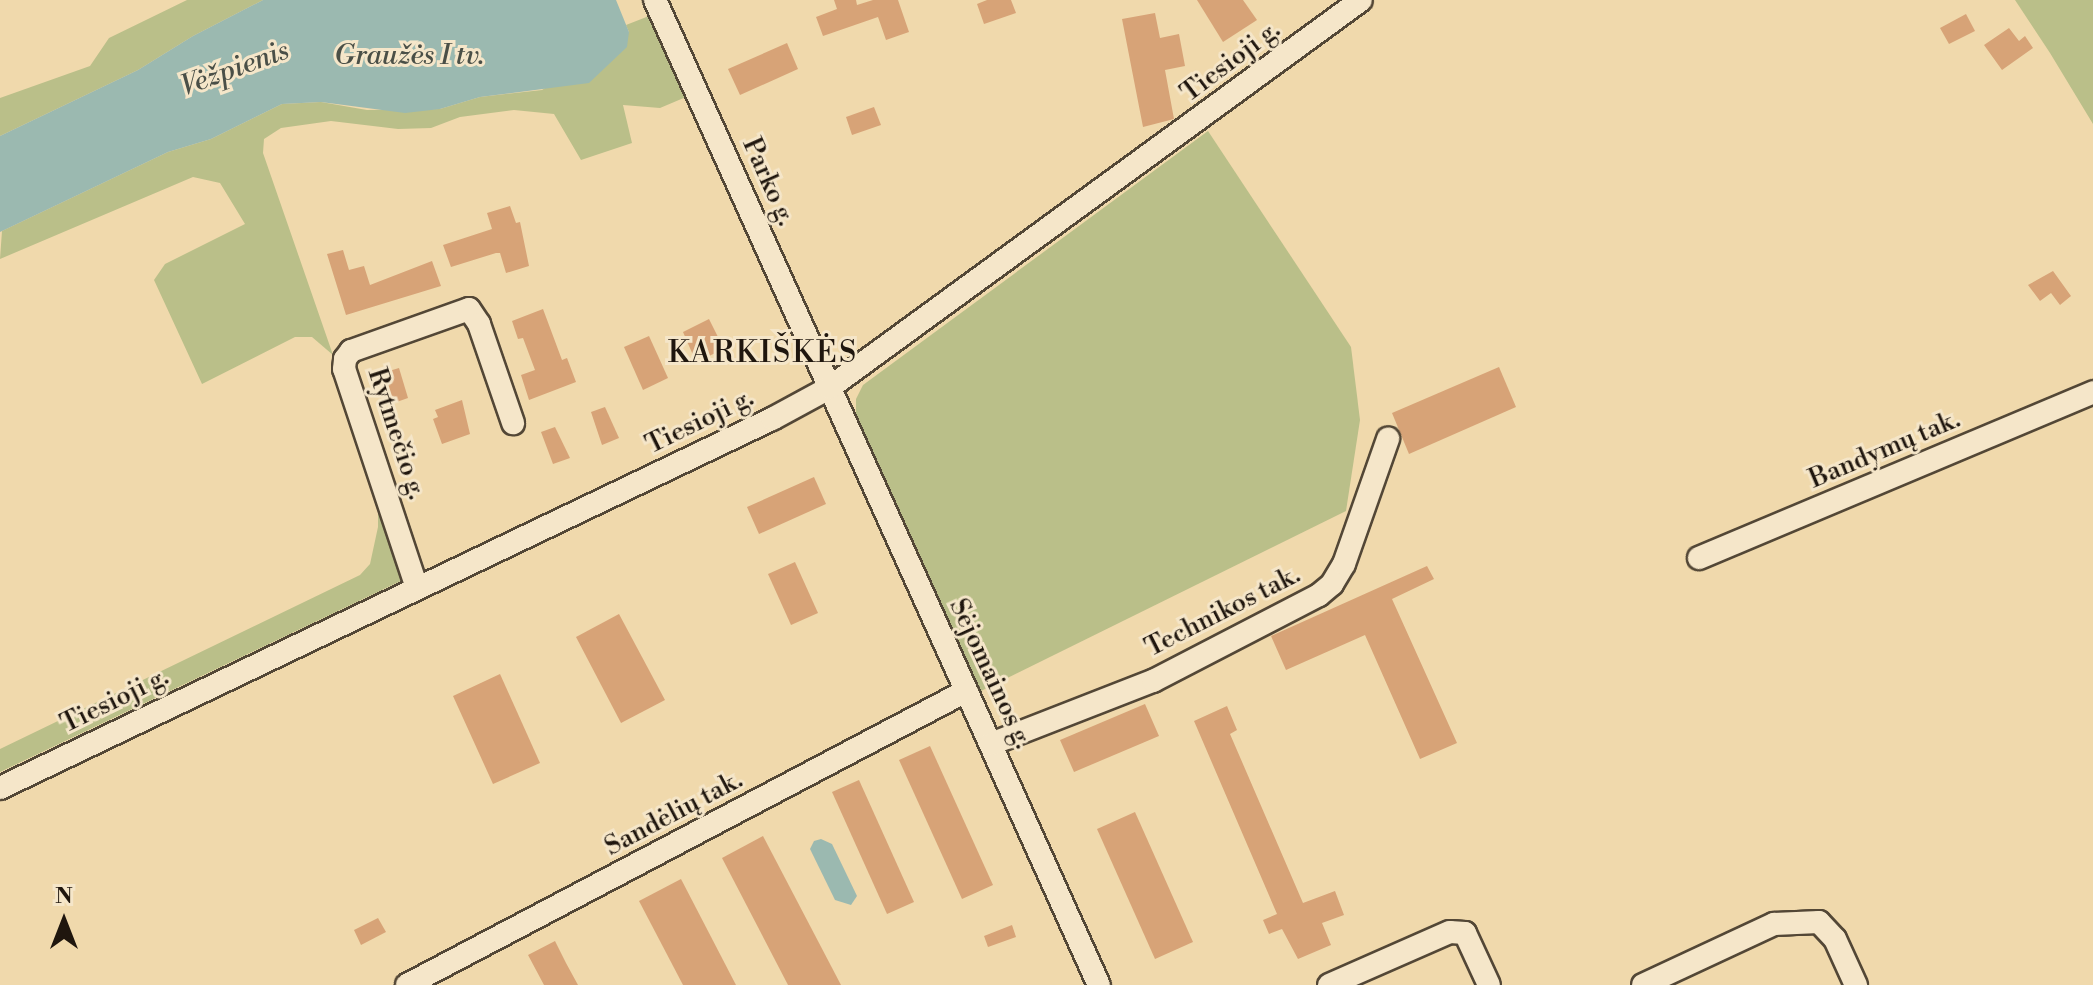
<!DOCTYPE html>
<html>
<head>
<meta charset="utf-8">
<style>
	body { margin:0 }
	#map { position:relative; width:2093px; height:985px; overflow:hidden; background:#f0d9ac; font-family:"Libre Bodoni",serif }
	div>[style] { position:absolute }
	.green>* { inset:0; background:#babf89 }
	.water>* { inset:0; background:#9bb9b0 }
	.building>* { inset:0; background:#d7a377 }
	.roads { filter:drop-shadow(2px 0 #534736) drop-shadow(-2px 0 #534736) drop-shadow(0 2px #534736) drop-shadow(0 -2px #534736) }
	.minor>* { height:22px; margin:-11px; padding:0 11px; transform-origin:11px; border-radius:11px; background:#f5e6c9 }
	span { translate:-50% -50%; white-space:nowrap; text-align:center; line-height:1.15; -webkit-text-stroke:6px #f5e6c9; paint-order:stroke }
	.street-label { font-size:26px; color:#1f160e }
	.water-label { font-size:28px; color:#4a4f47; font-style:italic }
	.quarter-label { font-size:30px; color:#1f160e; letter-spacing:2px }
	.north { position:absolute; left:24px; top:881px; width:80px; height:80px; -webkit-text-stroke:6px #f5e6c9; paint-order:stroke; rotate:0deg; font-size:22px; font-weight:700; line-height:32px; text-align:center; color:#1f160e }
	.north::after { content:''; display:block; margin:auto; width:28px; height:36px; background:#1f160e; clip-path:polygon(50% 0,100% 100%,50% 72%,0 100%) }
</style>
</head>
<body>
<div id="map">
	<div class="green">
		<div style="clip-path:polygon(187px 0,263px 0,193px 36px,138px 70px,0 136px,0 98px,90px 66px,109px 38px)"></div>
		<div style="clip-path:polygon(2015px 0,2093px 0,2093px 124px,2050px 53px)"></div>
		<div style="clip-path:polygon(649px 16px,686px 97px,660px 108px,623px 105px,632px 143px,581px 160px,554px 114px,514px 110px,460px 117px,431px 128px,398px 129px,331px 121px,281px 128px,264px 139px,263px 153px,333px 355px,312px 337px,295px 337px,202px 384px,154px 280px,165px 264px,245px 224px,220px 183px,193px 177px,0 259px,2px 231px,168px 152px,211px 139px,282px 104px,321px 102px,367px 110px,440px 109px,480px 97px,542px 90px,629px 32px,626px 25px)"></div>
		<div style="clip-path:polygon(1208px 131px,1351px 347px,1360px 420px,1346px 511px,981px 691px,856px 417px,856px 399px,863px 385px)"></div>
		<div style="clip-path:polygon(378px 487px,403px 580px,0 772px,0 749px,360px 575px,370px 564px,378px 527px)"></div>
	</div>
	<div class="water">
		<div style="clip-path:polygon(263px 0,616px 0,629px 32px,627px 47px,589px 83px,480px 97px,440px 109px,405px 113px,321px 102px,282px 104px,211px 139px,168px 152px,0 232px,0 136px,138px 70px,193px 36px)"></div>
		<div style="clip-path:polygon(821px 839px,832px 844px,857px 896px,851px 905px,835px 900px,810px 849px,814px 841px)"></div>
	</div>
	<div class="building">
		<div style="clip-path:polygon(834px 0,856px 0,857px 5px,873px 0,898px 0,909px 32px,886px 40px,878px 17px,823px 36px,816px 17px,837px 9px)"></div>
		<div style="clip-path:polygon(987px 0,1011px 0,1016px 13px,984px 24px,977px 4px)"></div>
		<div style="clip-path:polygon(1197px 0,1243px 0,1257px 20px,1223px 42px)"></div>
		<div style="clip-path:polygon(1155px 13px,1160px 38px,1179px 34px,1185px 66px,1165px 70px,1174px 119px,1143px 127px,1122px 19px)"></div>
		<div style="clip-path:polygon(1966px 14px,1975px 31px,1949px 44px,1940px 28px)"></div>
		<div style="clip-path:polygon(2009px 28px,2019px 41px,2025px 36px,2033px 48px,2002px 70px,1984px 45px)"></div>
		<div style="clip-path:polygon(787px 43px,798px 69px,740px 95px,728px 69px)"></div>
		<div style="clip-path:polygon(874px 107px,881px 125px,852px 135px,846px 117px)"></div>
		<div style="clip-path:polygon(510px 206px,516px 223px,520px 222px,529px 266px,506px 273px,500px 253px,496px 253px,451px 267px,443px 245px,492px 229px,487px 213px)"></div>
		<div style="clip-path:polygon(343px 250px,349px 270px,364px 266px,370px 285px,432px 261px,441px 286px,346px 315px,327px 254px)"></div>
		<div style="clip-path:polygon(2053px 271px,2071px 296px,2060px 305px,2051px 293px,2040px 301px,2028px 285px)"></div>
		<div style="clip-path:polygon(543px 309px,562px 360px,567px 358px,576px 382px,529px 400px,521px 375px,535px 370px,523px 338px,518px 339px,512px 321px)"></div>
		<div style="clip-path:polygon(709px 319px,724px 349px,696px 362px,683px 332px)"></div>
		<div style="clip-path:polygon(649px 336px,668px 378px,643px 390px,624px 347px)"></div>
		<div style="clip-path:polygon(1499px 367px,1516px 407px,1409px 454px,1392px 413px)"></div>
		<div style="clip-path:polygon(399px 368px,408px 398px,388px 405px,379px 374px)"></div>
		<div style="clip-path:polygon(462px 400px,470px 434px,442px 444px,433px 419px,438px 417px,435px 410px)"></div>
		<div style="clip-path:polygon(605px 407px,619px 438px,602px 445px,591px 412px)"></div>
		<div style="clip-path:polygon(555px 427px,570px 458px,553px 464px,541px 432px)"></div>
		<div style="clip-path:polygon(814px 477px,826px 504px,759px 534px,747px 507px)"></div>
		<div style="clip-path:polygon(795px 562px,818px 613px,791px 625px,768px 574px)"></div>
		<div style="clip-path:polygon(1427px 566px,1434px 579px,1392px 599px,1457px 743px,1420px 759px,1365px 635px,1286px 670px,1271px 636px)"></div>
		<div style="clip-path:polygon(619px 614px,665px 700px,621px 723px,576px 637px)"></div>
		<div style="clip-path:polygon(500px 674px,540px 763px,493px 784px,453px 696px)"></div>
		<div style="clip-path:polygon(1145px 704px,1159px 736px,1074px 772px,1060px 740px)"></div>
		<div style="clip-path:polygon(1227px 706px,1237px 730px,1230px 734px,1303px 903px,1335px 891px,1344px 915px,1322px 923px,1331px 945px,1298px 959px,1282px 929px,1269px 934px,1263px 920px,1277px 914px,1194px 721px)"></div>
		<div style="clip-path:polygon(930px 746px,993px 885px,962px 899px,899px 760px)"></div>
		<div style="clip-path:polygon(859px 780px,914px 902px,887px 914px,832px 792px)"></div>
		<div style="clip-path:polygon(1135px 812px,1193px 942px,1155px 959px,1097px 829px)"></div>
		<div style="clip-path:polygon(763px 836px,841px 985px,788px 985px,722px 858px)"></div>
		<div style="clip-path:polygon(681px 879px,736px 985px,683px 985px,639px 901px)"></div>
		<div style="clip-path:polygon(378px 918px,386px 932px,361px 945px,354px 930px)"></div>
		<div style="clip-path:polygon(1012px 925px,1016px 937px,988px 947px,984px 936px)"></div>
		<div style="clip-path:polygon(555px 941px,566px 963px,578px 985px,544px 985px,528px 955px)"></div>
	</div>
	<div class="roads">
		<div class="minor">
			<div style="left:655px;top:0;width:1080px;rotate:65.74deg"></div>
			<div style="left:1699px;top:558px;width:428px;rotate:-22.8deg"></div>
			<div style="left:417px;top:588px;width:231px;rotate:-108.4deg"></div>
			<div style="left:344px;top:369px;width:10px;rotate:-84deg"></div>
			<div style="left:345px;top:359px;width:10px;rotate:-53deg"></div>
			<div style="left:351px;top:351px;width:125px;rotate:-19.6deg"></div>
			<div style="left:469px;top:309px;width:18px;rotate:56deg"></div>
			<div style="left:479px;top:324px;width:105px;rotate:71deg"></div>
			<div style="left:991px;top:744px;width:174px;rotate:-21.3deg"></div>
			<div style="left:1153px;top:681px;width:187px;rotate:-27.4deg"></div>
			<div style="left:1319px;top:595px;width:17px;rotate:-40deg"></div>
			<div style="left:1332px;top:584px;width:23px;rotate:-59deg"></div>
			<div style="left:1344px;top:564px;width:133px;rotate:-70.6deg"></div>
			<div style="left:0;top:788px;width:856px;rotate:-25.55deg"></div>
			<div style="left:772px;top:419px;width:65px;rotate:-28.5deg"></div>
			<div style="left:829px;top:388px;width:658px;rotate:-36.1deg"></div>
			<div style="left:407px;top:985px;width:632px;rotate:-27.74deg"></div>
			<div style="left:1329px;top:985px;width:132px;rotate:-23.7deg"></div>
			<div style="left:1450px;top:932px;width:15px;rotate:4deg"></div>
			<div style="left:1465px;top:933px;width:57px;rotate:65.2deg"></div>
			<div style="left:1643px;top:985px;width:145px;rotate:-25deg"></div>
			<div style="left:1774px;top:924px;width:45px;rotate:-2.5deg"></div>
			<div style="left:1819px;top:922px;width:23px;rotate:47deg"></div>
			<div style="left:1835px;top:939px;width:51px;rotate:65.5deg"></div>
		</div>
	</div>
	<div class="street-label">
		<span style="left:1231px;top:62px;rotate:-37deg">Tiesioji g.</span>
		<span style="left:768px;top:182px;rotate:66deg">Parko g.</span>
		<span style="left:700px;top:422px;rotate:-26deg">Tiesioji g.</span>
		<span style="left:396px;top:434px;rotate:72deg">Rytmečio g.</span>
		<span style="left:1885px;top:450px;rotate:-23deg">Bandymų tak.</span>
		<span style="left:1223px;top:612px;rotate:-27deg">Technikos tak.</span>
		<span style="left:990px;top:674px;rotate:65deg">Sėjomainos g.</span>
		<span style="left:115px;top:701px;rotate:-26deg">Tiesioji g.</span>
		<span style="left:674px;top:814px;rotate:-28deg">Sandėlių tak.</span>
	</div>
	<div class="water-label">
		<span style="left:409px;top:56px">Graužės I tv.</span>
		<span style="left:235px;top:69px;rotate:-20deg">Vėžpienis</span>
	</div>
	<div class="quarter-label">
		<span style="left:763px;top:353px">KARKIŠKĖS</span>
	</div>
	<div class="north">N</div>
</div>
</body>
</html>
